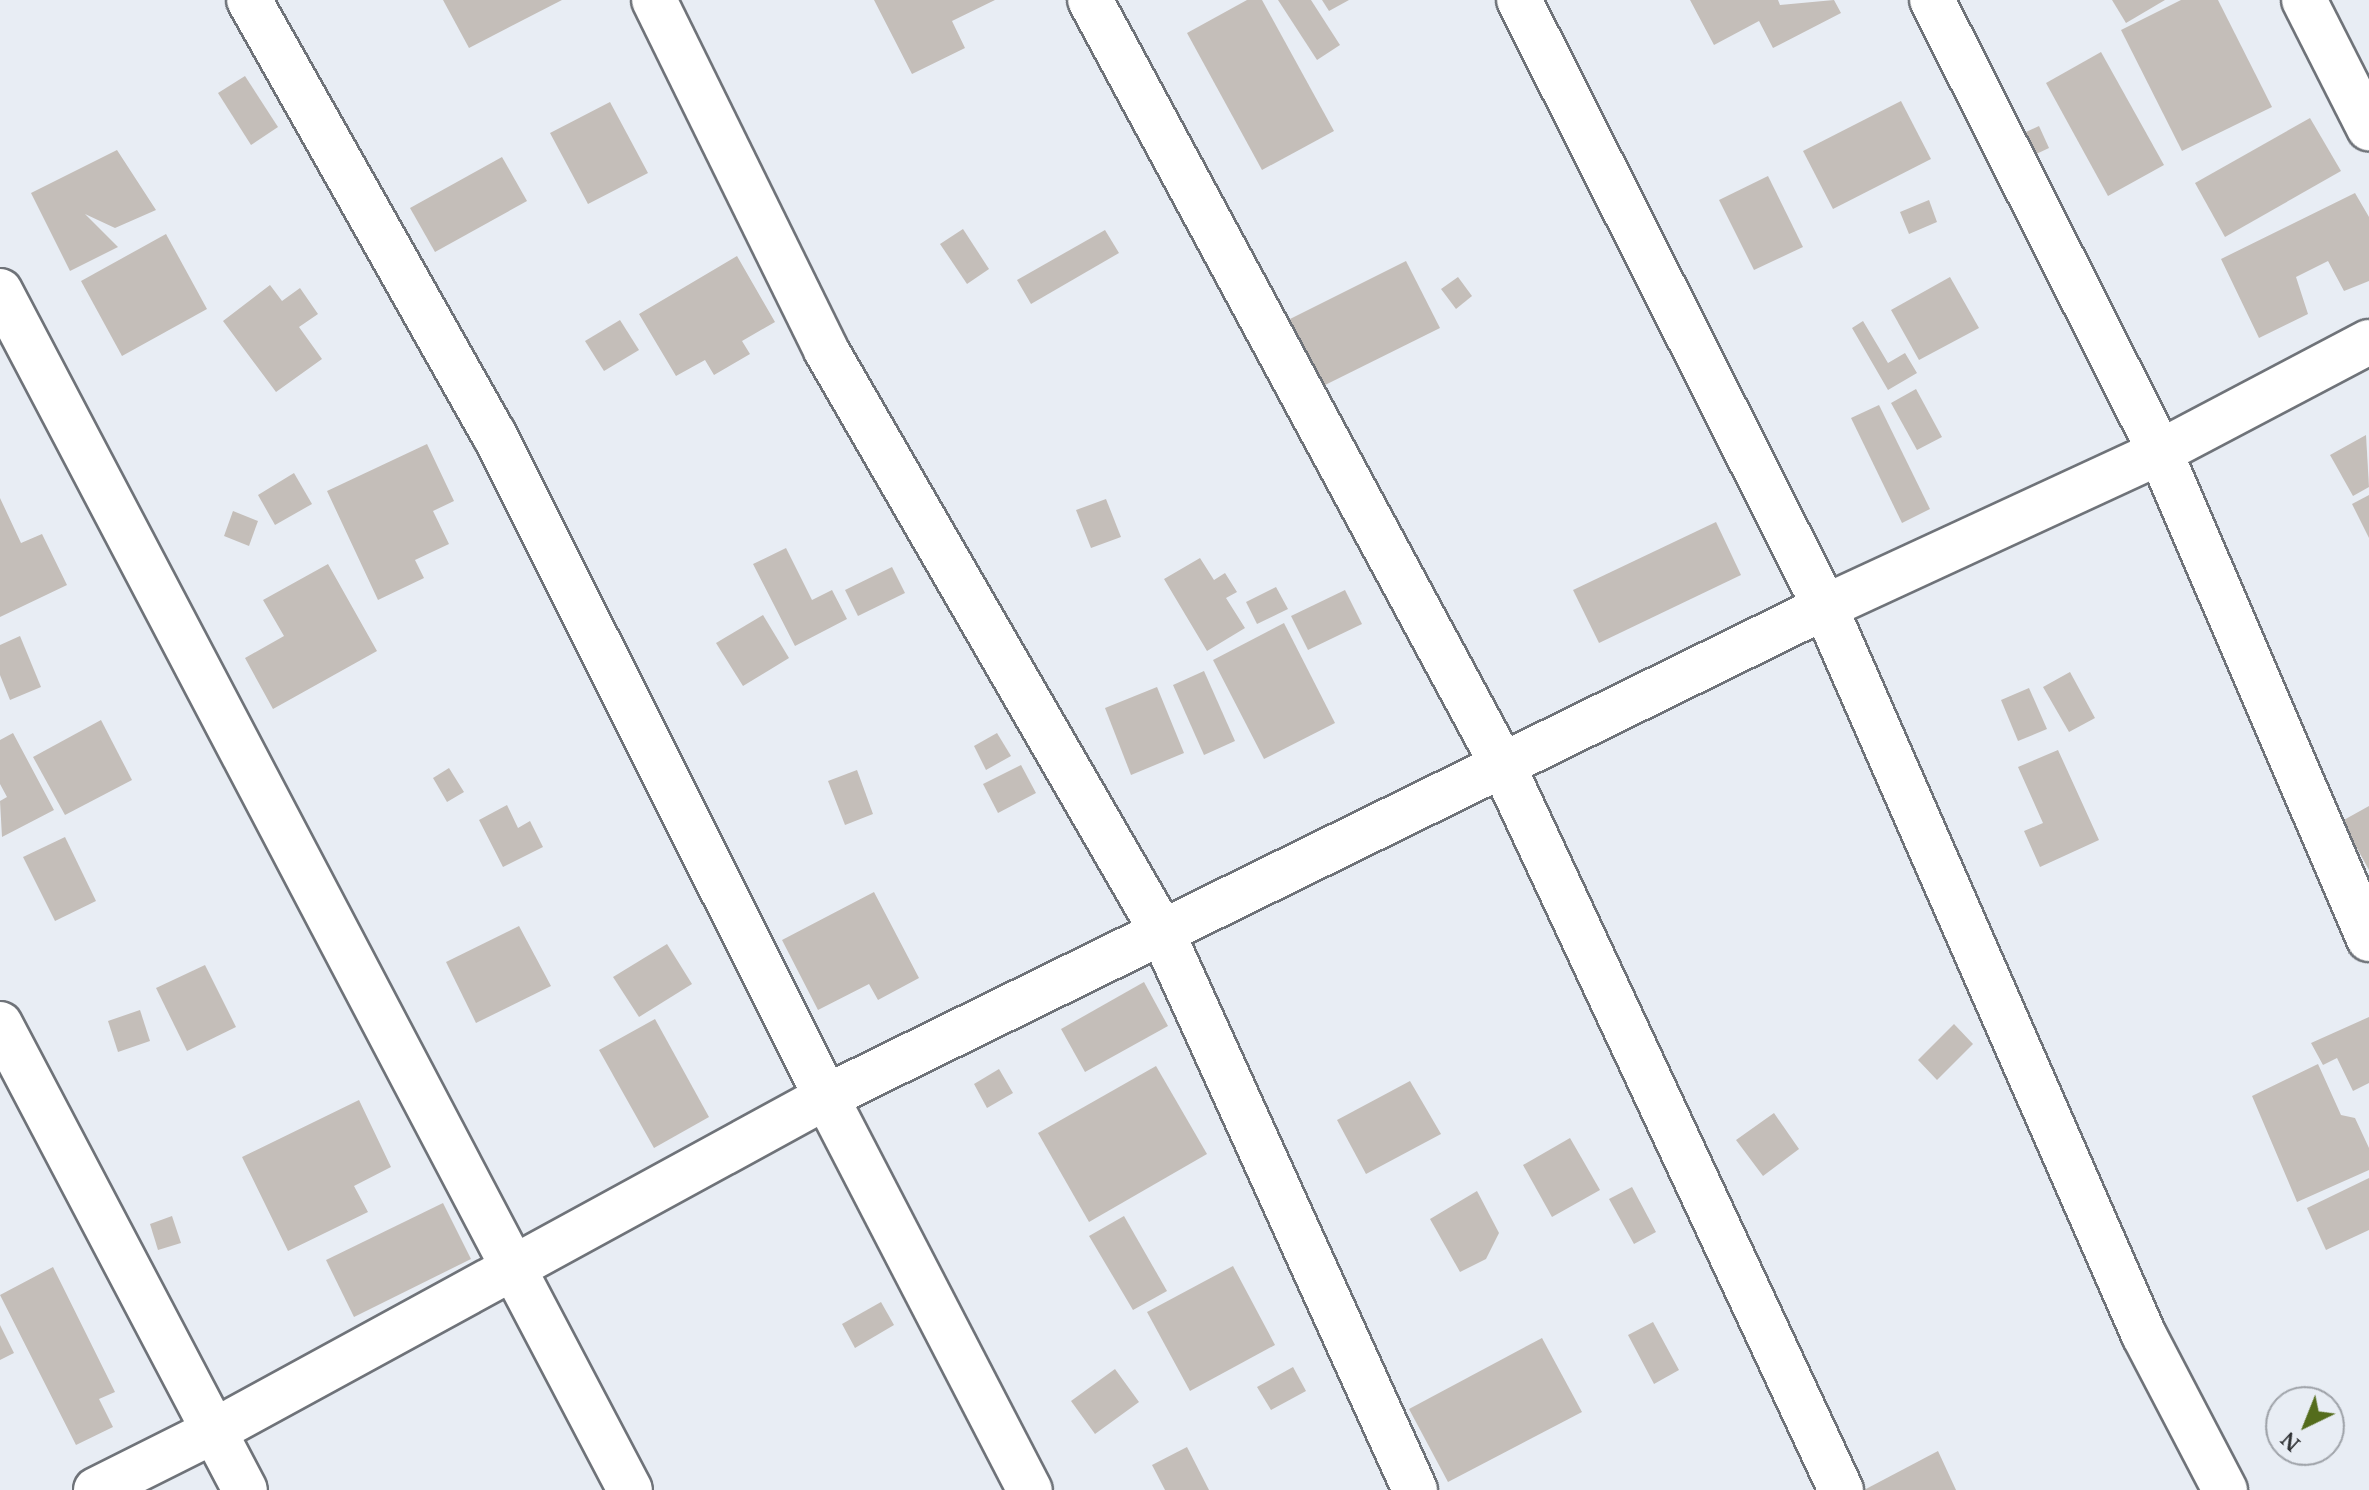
<!DOCTYPE html>
<html>
<head>
<meta charset="utf-8">
<style>
	body { margin:0 }
	#map { position:relative; width:2369px; height:1490px; overflow:hidden; background:#e8edf4; font-family:"PT Serif",serif }
	div>[style] { position:absolute }
	.building>* { inset:0; background:#c4beb9 }
	.roads { filter:drop-shadow(2px 0 #6f7379) drop-shadow(-2px 0 #6f7379) drop-shadow(0 2px #6f7379) drop-shadow(0 -2px #6f7379) }
	.minor>* { height:44px; margin:-22px; padding:0 22px; transform-origin:22px; border-radius:22px; background:#fff }
	span { translate:-50% -50%; white-space:nowrap; text-align:center; line-height:1.15; -webkit-text-stroke:7px #e8edf4; paint-order:stroke }
	.north { position:absolute; left:2265px; top:1386px; width:80px; height:80px; box-sizing:border-box; background:#e8edf4; border:2px solid #9ea2a8; border-radius:50%; rotate:223deg; font-size:22px; font-weight:700; line-height:32px; text-align:center; color:#303235 }
	.north::after { content:''; display:block; margin:auto; width:28px; height:36px; background:#546c1c; clip-path:polygon(50% 0,100% 100%,50% 72%,0 100%) }
</style>
</head>
<body>
<div id="map">
	<div class="building">
		<div style="clip-path:polygon(443px 0,562px 0,469px 48px)"></div>
		<div style="clip-path:polygon(874px 0,995px 0,952px 21px,965px 48px,912px 74px)"></div>
		<div style="clip-path:polygon(1247px 0,1262px 0,1334px 131px,1262px 170px,1187px 33px)"></div>
		<div style="clip-path:polygon(1278px 0,1311px 0,1340px 45px,1317px 60px)"></div>
		<div style="clip-path:polygon(1322px 0,1349px 0,1329px 11px)"></div>
		<div style="clip-path:polygon(1690px 0,1778px 0,1780px 5px,1834px 0,1841px 13px,1773px 48px,1759px 21px,1714px 45px)"></div>
		<div style="clip-path:polygon(2112px 0,2165px 0,2126px 23px)"></div>
		<div style="clip-path:polygon(2181px 0,2218px 0,2272px 107px,2182px 151px,2121px 30px)"></div>
		<div style="clip-path:polygon(2101px 52px,2164px 165px,2108px 196px,2046px 83px)"></div>
		<div style="clip-path:polygon(245px 76px,278px 127px,251px 145px,218px 93px)"></div>
		<div style="clip-path:polygon(1901px 101px,1931px 159px,1833px 209px,1803px 151px)"></div>
		<div style="clip-path:polygon(610px 102px,648px 173px,588px 204px,550px 133px)"></div>
		<div style="clip-path:polygon(2310px 118px,2341px 171px,2225px 237px,2195px 183px)"></div>
		<div style="clip-path:polygon(2039px 126px,2049px 148px,2021px 161px,2011px 139px)"></div>
		<div style="clip-path:polygon(117px 150px,156px 210px,115px 228px,85px 214px,118px 247px,70px 271px,31px 193px)"></div>
		<div style="clip-path:polygon(502px 157px,527px 201px,435px 252px,410px 208px)"></div>
		<div style="clip-path:polygon(1768px 176px,1803px 247px,1754px 270px,1719px 200px)"></div>
		<div style="clip-path:polygon(2355px 193px,2369px 217px,2369px 281px,2344px 291px,2328px 261px,2296px 277px,2308px 314px,2259px 338px,2221px 259px)"></div>
		<div style="clip-path:polygon(1929px 200px,1937px 222px,1909px 234px,1900px 212px)"></div>
		<div style="clip-path:polygon(963px 229px,989px 269px,967px 284px,940px 244px)"></div>
		<div style="clip-path:polygon(1105px 230px,1119px 253px,1031px 304px,1017px 280px)"></div>
		<div style="clip-path:polygon(166px 234px,207px 309px,122px 356px,81px 281px)"></div>
		<div style="clip-path:polygon(737px 256px,775px 322px,742px 341px,750px 354px,714px 375px,705px 360px,676px 376px,639px 314px)"></div>
		<div style="clip-path:polygon(1406px 261px,1440px 328px,1315px 390px,1282px 323px)"></div>
		<div style="clip-path:polygon(1458px 277px,1472px 296px,1456px 309px,1441px 289px)"></div>
		<div style="clip-path:polygon(1950px 277px,1979px 328px,1919px 360px,1891px 310px)"></div>
		<div style="clip-path:polygon(270px 285px,282px 301px,300px 288px,318px 314px,299px 327px,322px 359px,276px 392px,223px 321px)"></div>
		<div style="clip-path:polygon(620px 320px,639px 350px,604px 371px,585px 341px)"></div>
		<div style="clip-path:polygon(1863px 321px,1888px 363px,1905px 353px,1917px 373px,1888px 390px,1852px 328px)"></div>
		<div style="clip-path:polygon(1916px 389px,1942px 437px,1917px 450px,1891px 403px)"></div>
		<div style="clip-path:polygon(1879px 405px,1930px 509px,1902px 523px,1851px 418px)"></div>
		<div style="clip-path:polygon(2366px 435px,2369px 487px,2353px 496px,2330px 455px)"></div>
		<div style="clip-path:polygon(427px 444px,454px 501px,433px 511px,449px 544px,415px 560px,424px 578px,378px 600px,327px 491px)"></div>
		<div style="clip-path:polygon(294px 473px,312px 504px,275px 525px,258px 495px)"></div>
		<div style="clip-path:polygon(2369px 495px,2369px 538px,2352px 504px)"></div>
		<div style="clip-path:polygon(0 498px,21px 543px,42px 534px,67px 585px,0 617px)"></div>
		<div style="clip-path:polygon(1106px 499px,1121px 537px,1091px 548px,1076px 510px)"></div>
		<div style="clip-path:polygon(233px 511px,258px 521px,249px 546px,224px 536px)"></div>
		<div style="clip-path:polygon(1716px 522px,1741px 575px,1599px 643px,1573px 590px)"></div>
		<div style="clip-path:polygon(786px 548px,812px 600px,832px 590px,847px 619px,795px 646px,753px 564px)"></div>
		<div style="clip-path:polygon(1200px 558px,1214px 580px,1225px 573px,1237px 592px,1226px 598px,1245px 628px,1207px 651px,1164px 579px)"></div>
		<div style="clip-path:polygon(328px 564px,377px 651px,273px 709px,245px 658px,284px 636px,263px 600px)"></div>
		<div style="clip-path:polygon(892px 567px,905px 593px,858px 616px,845px 590px)"></div>
		<div style="clip-path:polygon(1276px 587px,1288px 609px,1257px 624px,1246px 602px)"></div>
		<div style="clip-path:polygon(1345px 590px,1362px 624px,1308px 650px,1291px 616px)"></div>
		<div style="clip-path:polygon(763px 615px,789px 658px,743px 686px,716px 643px)"></div>
		<div style="clip-path:polygon(1284px 623px,1335px 723px,1264px 759px,1213px 660px)"></div>
		<div style="clip-path:polygon(20px 636px,41px 687px,10px 700px,0 675px,0 645px)"></div>
		<div style="clip-path:polygon(1204px 671px,1235px 741px,1204px 755px,1173px 685px)"></div>
		<div style="clip-path:polygon(2070px 672px,2095px 718px,2069px 732px,2043px 687px)"></div>
		<div style="clip-path:polygon(1157px 687px,1184px 753px,1131px 775px,1105px 708px)"></div>
		<div style="clip-path:polygon(2029px 688px,2047px 729px,2018px 741px,2001px 700px)"></div>
		<div style="clip-path:polygon(101px 720px,132px 780px,65px 815px,33px 757px)"></div>
		<div style="clip-path:polygon(13px 733px,54px 810px,2px 837px,0 801px,7px 797px,0 784px,0 740px)"></div>
		<div style="clip-path:polygon(997px 733px,1011px 756px,986px 770px,974px 746px)"></div>
		<div style="clip-path:polygon(2058px 750px,2099px 840px,2040px 867px,2024px 831px,2043px 823px,2018px 767px)"></div>
		<div style="clip-path:polygon(1021px 765px,1036px 793px,998px 813px,983px 784px)"></div>
		<div style="clip-path:polygon(449px 768px,464px 792px,447px 802px,433px 778px)"></div>
		<div style="clip-path:polygon(857px 770px,873px 814px,845px 825px,828px 781px)"></div>
		<div style="clip-path:polygon(507px 805px,518px 828px,530px 821px,543px 847px,503px 867px,479px 820px)"></div>
		<div style="clip-path:polygon(2369px 806px,2369px 870px,2342px 821px)"></div>
		<div style="clip-path:polygon(65px 837px,96px 901px,55px 921px,23px 857px)"></div>
		<div style="clip-path:polygon(874px 892px,919px 978px,878px 1000px,869px 984px,818px 1010px,782px 940px)"></div>
		<div style="clip-path:polygon(519px 926px,551px 986px,476px 1023px,446px 962px)"></div>
		<div style="clip-path:polygon(667px 944px,692px 984px,639px 1017px,613px 977px)"></div>
		<div style="clip-path:polygon(205px 965px,236px 1027px,187px 1051px,156px 988px)"></div>
		<div style="clip-path:polygon(1144px 982px,1168px 1026px,1085px 1072px,1061px 1029px)"></div>
		<div style="clip-path:polygon(140px 1010px,150px 1041px,118px 1052px,108px 1021px)"></div>
		<div style="clip-path:polygon(2369px 1017px,2369px 1083px,2353px 1091px,2337px 1058px,2323px 1065px,2311px 1043px)"></div>
		<div style="clip-path:polygon(655px 1019px,709px 1117px,654px 1148px,599px 1050px)"></div>
		<div style="clip-path:polygon(1954px 1024px,1973px 1044px,1937px 1080px,1918px 1060px)"></div>
		<div style="clip-path:polygon(2318px 1064px,2341px 1115px,2355px 1118px,2369px 1148px,2369px 1170px,2297px 1202px,2252px 1096px)"></div>
		<div style="clip-path:polygon(1156px 1066px,1207px 1154px,1089px 1222px,1038px 1133px)"></div>
		<div style="clip-path:polygon(999px 1069px,1013px 1093px,987px 1108px,974px 1084px)"></div>
		<div style="clip-path:polygon(1410px 1081px,1441px 1134px,1366px 1174px,1337px 1120px)"></div>
		<div style="clip-path:polygon(359px 1100px,391px 1167px,354px 1186px,368px 1212px,288px 1251px,242px 1157px)"></div>
		<div style="clip-path:polygon(1774px 1113px,1799px 1149px,1763px 1176px,1736px 1140px)"></div>
		<div style="clip-path:polygon(1570px 1138px,1600px 1190px,1552px 1217px,1523px 1165px)"></div>
		<div style="clip-path:polygon(2369px 1178px,2369px 1230px,2326px 1250px,2307px 1208px)"></div>
		<div style="clip-path:polygon(1632px 1187px,1656px 1232px,1634px 1244px,1609px 1199px)"></div>
		<div style="clip-path:polygon(1477px 1191px,1499px 1233px,1486px 1259px,1460px 1272px,1430px 1219px)"></div>
		<div style="clip-path:polygon(443px 1203px,471px 1259px,354px 1317px,326px 1260px)"></div>
		<div style="clip-path:polygon(172px 1216px,181px 1243px,158px 1250px,150px 1224px)"></div>
		<div style="clip-path:polygon(1124px 1216px,1167px 1291px,1133px 1310px,1089px 1236px)"></div>
		<div style="clip-path:polygon(1233px 1266px,1275px 1345px,1190px 1391px,1147px 1312px)"></div>
		<div style="clip-path:polygon(53px 1267px,115px 1392px,99px 1399px,113px 1427px,76px 1445px,0 1295px)"></div>
		<div style="clip-path:polygon(881px 1302px,894px 1325px,855px 1348px,842px 1324px)"></div>
		<div style="clip-path:polygon(1653px 1322px,1679px 1370px,1654px 1384px,1628px 1335px)"></div>
		<div style="clip-path:polygon(0 1325px,14px 1353px,0 1360px)"></div>
		<div style="clip-path:polygon(1542px 1338px,1582px 1412px,1448px 1482px,1409px 1409px)"></div>
		<div style="clip-path:polygon(1293px 1367px,1306px 1391px,1271px 1410px,1257px 1387px)"></div>
		<div style="clip-path:polygon(1115px 1369px,1139px 1402px,1095px 1434px,1071px 1401px)"></div>
		<div style="clip-path:polygon(1187px 1447px,1209px 1490px,1165px 1490px,1152px 1465px)"></div>
		<div style="clip-path:polygon(1938px 1451px,1956px 1490px,1864px 1490px)"></div>
	</div>
	<div class="roads">
		<div class="minor">
			<div style="left:249px;top:0;width:498px;rotate:60.6deg"></div>
			<div style="left:494px;top:434px;width:741px;rotate:63.4deg"></div>
			<div style="left:826px;top:1097px;width:443px;rotate:62.6deg"></div>
			<div style="left:654px;top:0;width:390px;rotate:63.8deg"></div>
			<div style="left:826px;top:350px;width:670px;rotate:59.99deg"></div>
			<div style="left:1161px;top:930px;width:615px;rotate:65.6deg"></div>
			<div style="left:1090px;top:0;width:872px;rotate:61.67deg"></div>
			<div style="left:1504px;top:768px;width:797px;rotate:64.98deg"></div>
			<div style="left:1519px;top:0;width:680px;rotate:63.25deg"></div>
			<div style="left:1825px;top:607px;width:795px;rotate:66.34deg"></div>
			<div style="left:2144px;top:1335px;width:175px;rotate:62.4deg"></div>
			<div style="left:1932px;top:0;width:506px;rotate:63.23deg"></div>
			<div style="left:2160px;top:452px;width:530px;rotate:66.77deg"></div>
			<div style="left:2304px;top:0;width:144px;rotate:63.1deg"></div>
			<div style="left:0;top:291px;width:1354px;rotate:62.28deg"></div>
			<div style="left:0;top:1024px;width:526px;rotate:62.27deg"></div>
			<div style="left:96px;top:1490px;width:134px;rotate:-26.6deg"></div>
			<div style="left:216px;top:1430px;width:695px;rotate:-28.63deg"></div>
			<div style="left:826px;top:1097px;width:1113px;rotate:-26.13deg"></div>
			<div style="left:1825px;top:607px;width:369px;rotate:-24.8deg"></div>
			<div style="left:2160px;top:452px;width:236px;rotate:-27.8deg"></div>
		</div>
	</div>
	<div class="north">N</div>
</div>
</body>
</html>
